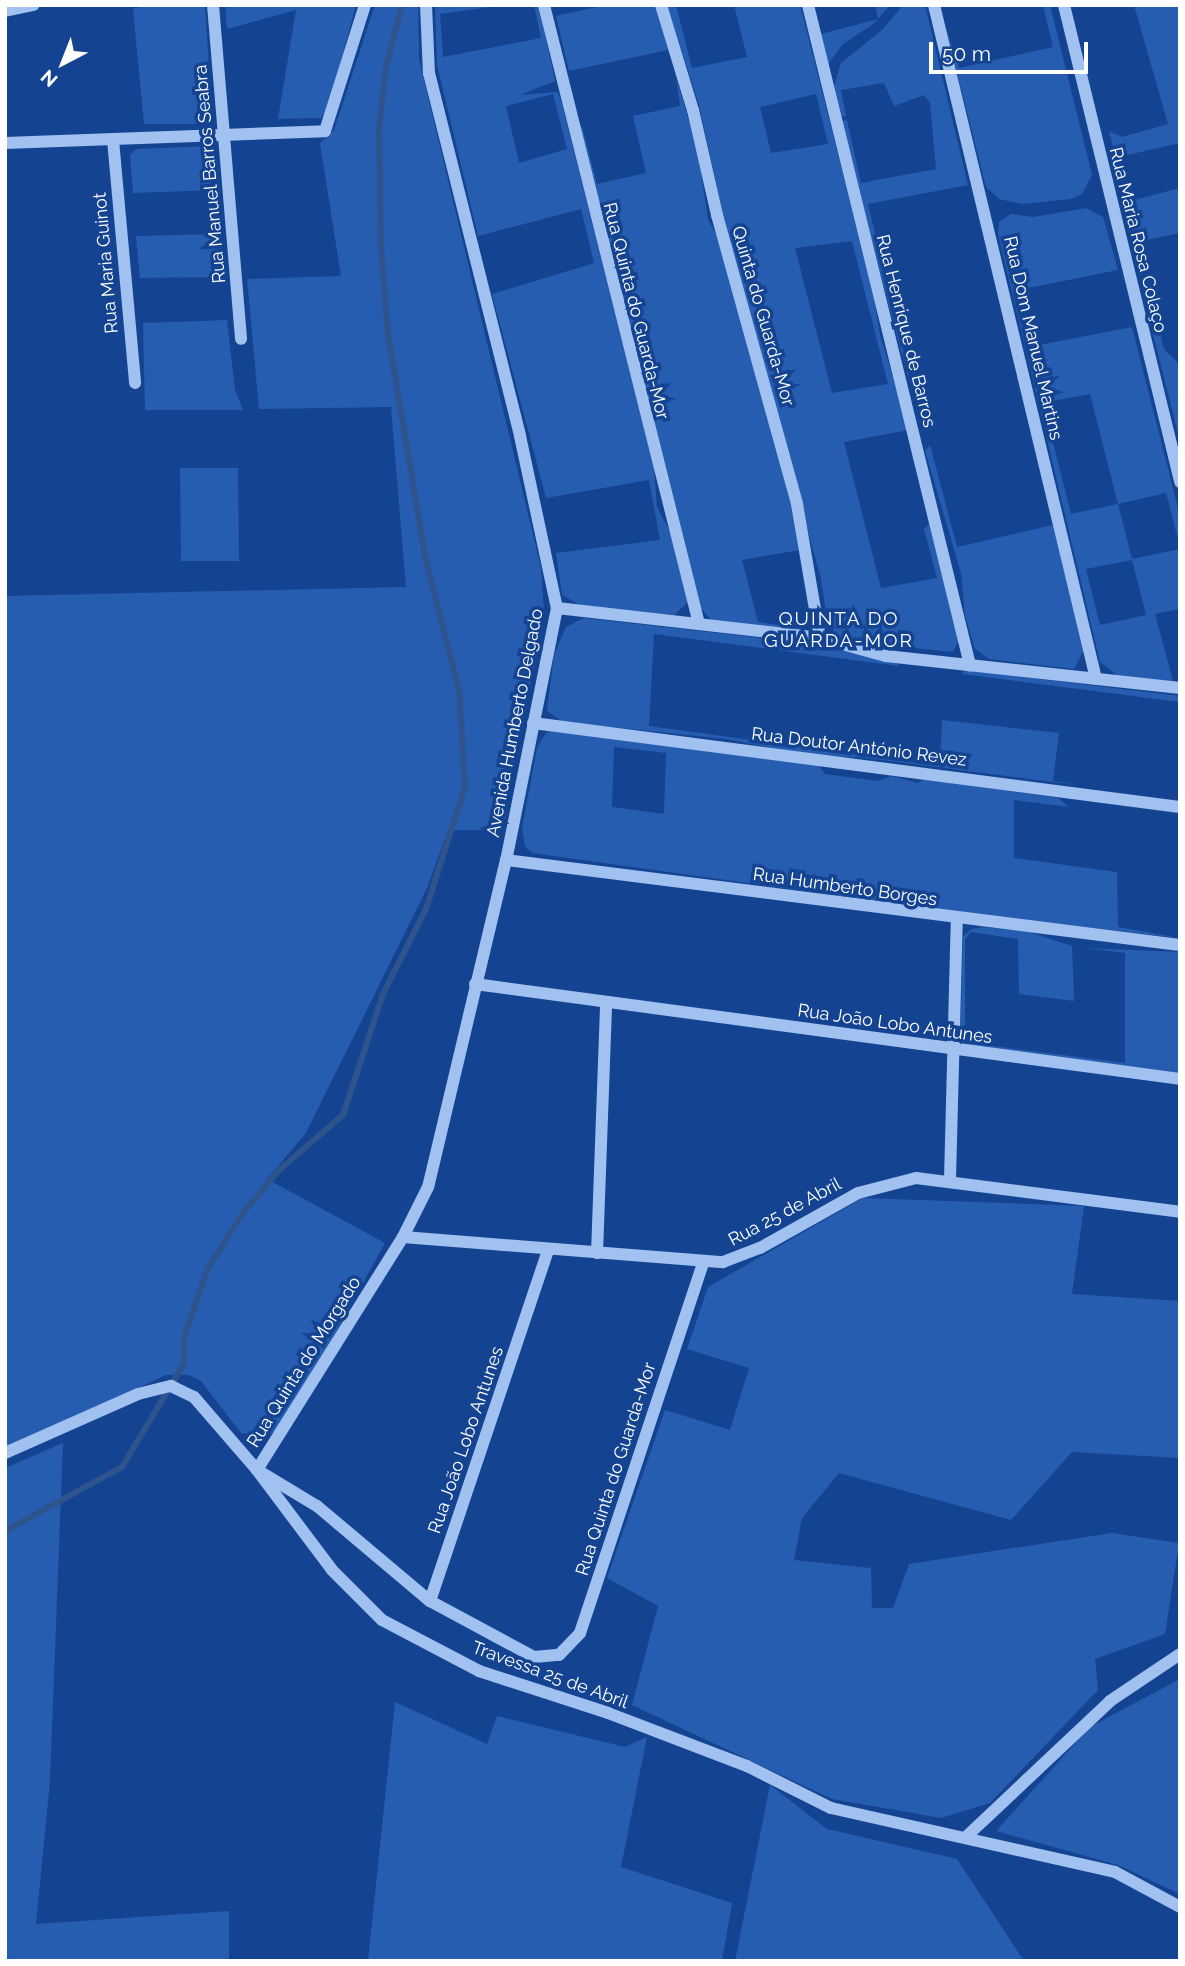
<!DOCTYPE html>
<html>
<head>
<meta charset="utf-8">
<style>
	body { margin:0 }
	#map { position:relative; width:1185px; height:1966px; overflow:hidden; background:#144491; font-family:Raleway,sans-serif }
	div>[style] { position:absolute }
	.green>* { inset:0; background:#265db0 }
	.stream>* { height:6px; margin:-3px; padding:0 3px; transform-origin:3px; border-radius:3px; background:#2f538c }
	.minor>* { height:12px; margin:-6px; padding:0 6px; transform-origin:6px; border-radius:6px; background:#a1c1f1 }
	span { translate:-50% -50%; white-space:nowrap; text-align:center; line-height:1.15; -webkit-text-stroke:7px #144491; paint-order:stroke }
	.street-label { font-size:18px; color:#fff }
	.neighbourhood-label { font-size:19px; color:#fff; letter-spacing:2px }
	.frame { position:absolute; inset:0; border:7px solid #fff; pointer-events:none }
	.north { position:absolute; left:28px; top:28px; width:70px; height:70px; -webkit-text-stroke:5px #144491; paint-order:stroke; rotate:222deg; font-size:19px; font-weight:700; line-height:28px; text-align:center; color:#fff }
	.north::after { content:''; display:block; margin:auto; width:24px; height:32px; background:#fff; clip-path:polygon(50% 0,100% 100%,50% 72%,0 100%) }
	.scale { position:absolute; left:929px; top:42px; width:159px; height:32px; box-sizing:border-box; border:4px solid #fff; border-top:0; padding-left:9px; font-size:21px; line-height:24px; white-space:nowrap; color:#fff; -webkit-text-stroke:5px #144491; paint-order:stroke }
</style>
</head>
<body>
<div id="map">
	<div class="green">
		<div style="clip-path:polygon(145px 5px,205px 5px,212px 112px,205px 124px,144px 124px,133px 9px)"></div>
		<div style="clip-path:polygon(225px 5px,356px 5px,328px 109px,321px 118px,278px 119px,296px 10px,227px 29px)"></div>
		<div style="clip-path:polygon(375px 5px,418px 5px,419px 59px,541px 568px,544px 612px,503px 830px,448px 830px,427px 888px,306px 1133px,267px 1179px,385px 1243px,300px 1397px,277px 1429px,267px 1436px,241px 1433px,201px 1381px,189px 1375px,166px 1375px,5px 1450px,5px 596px,406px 587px,391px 407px,259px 409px,247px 279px,341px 276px,320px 143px,334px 130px)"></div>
		<div style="clip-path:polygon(evenodd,435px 5px,505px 5px,440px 14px,443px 57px,541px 38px,534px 5px,539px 5px,555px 81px,520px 95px,558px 92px,562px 104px,654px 468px,657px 507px,671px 534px,687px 592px,687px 603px,674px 615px,582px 606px,562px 595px,556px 553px,660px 540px,649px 480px,546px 498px,492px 294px,594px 263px,581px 209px,478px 236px,437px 65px,435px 5px,553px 94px,567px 149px,519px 163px,506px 106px,553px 94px)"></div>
		<div style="clip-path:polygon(606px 5px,656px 5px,668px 50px,569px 71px,556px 16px)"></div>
		<div style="clip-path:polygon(evenodd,667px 5px,676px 5px,692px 68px,747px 57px,734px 5px,800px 5px,873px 291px,880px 335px,909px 430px,844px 442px,881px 588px,937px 578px,924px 529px,929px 524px,959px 639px,953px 652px,845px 641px,828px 626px,821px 579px,727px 234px,699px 105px,667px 5px,816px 94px,828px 144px,771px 153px,760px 107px,816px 94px,667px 5px,852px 241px,888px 384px,832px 393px,795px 248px,852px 241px)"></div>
		<div style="clip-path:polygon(875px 5px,890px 5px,878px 19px,872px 25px,843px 44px,828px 64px,821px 34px,878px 19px)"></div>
		<div style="clip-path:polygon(903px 5px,925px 5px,968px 185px,868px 204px,924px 437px,840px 121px,847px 120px,861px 183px,936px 169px,930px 103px,924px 95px,894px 106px,884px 83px,841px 90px,846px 116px,839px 117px,834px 86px,841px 63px,882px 30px)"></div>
		<div style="clip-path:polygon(1043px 5px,1050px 5px,1092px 175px,1082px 194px,1071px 199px,1023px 204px,999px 199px,986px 187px,945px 25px,959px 68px,1053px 47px)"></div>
		<div style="clip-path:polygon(1134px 5px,1180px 5px,1180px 143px,1123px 156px,1117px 164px,1109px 131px,1122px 137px,1168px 124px)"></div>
		<div style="clip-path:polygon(676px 78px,698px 150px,708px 220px,722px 243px,789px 490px,800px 550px,742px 560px,758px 622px,800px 628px,808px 625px,800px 630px,711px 620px,699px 606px,579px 130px,582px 126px,597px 184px,646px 173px,633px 116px,680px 106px)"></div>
		<div style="clip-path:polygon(211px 146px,215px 190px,133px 193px,130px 155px,136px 149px)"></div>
		<div style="clip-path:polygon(1180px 188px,1180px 233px,1137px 242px,1139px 249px,1135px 249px,1120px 207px,1125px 196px,1127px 202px)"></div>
		<div style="clip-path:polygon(evenodd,1086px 208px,1103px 217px,1118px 270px,1014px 291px,1029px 347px,1132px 327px,1180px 516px,1180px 547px,1166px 493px,1118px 504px,1132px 559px,1180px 549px,1180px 609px,1155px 614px,1173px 681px,1119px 677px,1100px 662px,998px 233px,999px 222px,1011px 214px,1033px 217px,1086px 208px,1090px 394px,1118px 504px,1071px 514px,1043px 403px,1090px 394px,1086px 208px,1132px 560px,1146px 615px,1100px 625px,1086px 569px,1132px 560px)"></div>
		<div style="clip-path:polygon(219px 234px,223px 277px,140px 278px,136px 236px)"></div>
		<div style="clip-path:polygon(1149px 290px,1164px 349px,1180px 365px,1180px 441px,1144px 299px)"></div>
		<div style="clip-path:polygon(227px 320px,235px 390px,243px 410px,145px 410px,143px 323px)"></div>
		<div style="clip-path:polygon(930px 445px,957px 547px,1053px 525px,1083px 651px,1074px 669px,989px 659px,975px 649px,965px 616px,961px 573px,925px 451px)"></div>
		<div style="clip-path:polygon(180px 468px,238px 468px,239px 561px,181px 561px)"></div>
		<div style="clip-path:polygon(584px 618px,806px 643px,896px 662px,899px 666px,654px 634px,649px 726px,940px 766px,942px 720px,1059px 733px,1053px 781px,1077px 785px,859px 757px,823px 758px,726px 739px,563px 722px,547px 711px,554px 655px,566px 627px)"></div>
		<div style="clip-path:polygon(965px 670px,1180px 696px,1180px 702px,962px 674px)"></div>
		<div style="clip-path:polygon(evenodd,552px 731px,819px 766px,825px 774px,878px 781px,892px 776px,918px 783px,924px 779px,1058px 798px,1069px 807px,1014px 800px,1014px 858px,1117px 872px,1118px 927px,1180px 938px,956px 912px,532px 853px,525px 846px,522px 828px,537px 748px,546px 733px,552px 731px,614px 747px,666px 753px,664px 814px,612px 807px,614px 747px)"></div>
		<div style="clip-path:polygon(983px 927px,1029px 932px,1072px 946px,1074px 1001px,1019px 994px,1018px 939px,971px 932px,965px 939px,965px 1039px,969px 1043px,1125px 1063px,1125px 953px,1086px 948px,1180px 952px,1180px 1073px,971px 1045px,964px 1043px,960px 1038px,963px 936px,972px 929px)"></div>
		<div style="clip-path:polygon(863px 1198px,1084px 1206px,1072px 1294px,1180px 1301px,1180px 1458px,1072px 1452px,1011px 1520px,839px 1473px,802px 1518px,794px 1560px,871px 1568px,872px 1608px,893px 1608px,909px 1564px,1112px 1533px,1179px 1543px,1165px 1634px,1095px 1659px,1098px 1690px,990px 1803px,941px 1818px,832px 1799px,632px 1705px,658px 1606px,607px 1578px,665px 1410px,730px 1430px,749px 1368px,687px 1349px,708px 1287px)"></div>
		<div style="clip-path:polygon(63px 1443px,50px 1781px,36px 1924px,229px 1911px,229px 1961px,5px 1961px,5px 1468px)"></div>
		<div style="clip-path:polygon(1180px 1679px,1180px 1894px,1118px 1865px,996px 1831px,1090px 1727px)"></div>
		<div style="clip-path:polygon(395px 1702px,487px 1744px,497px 1716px,625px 1747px,647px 1737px,621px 1867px,732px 1903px,722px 1961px,368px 1961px)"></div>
		<div style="clip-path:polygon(770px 1785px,827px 1829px,957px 1859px,1024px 1961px,735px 1961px)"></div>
	</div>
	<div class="stream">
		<div style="left:5px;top:1531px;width:133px;rotate:-28.7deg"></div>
		<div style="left:122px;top:1467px;width:120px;rotate:-59deg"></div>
		<div style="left:184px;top:1364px;width:26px;rotate:-90deg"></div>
		<div style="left:184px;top:1338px;width:74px;rotate:-71.1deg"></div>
		<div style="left:208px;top:1268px;width:65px;rotate:-57.5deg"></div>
		<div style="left:243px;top:1213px;width:56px;rotate:-50.1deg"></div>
		<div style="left:279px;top:1170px;width:84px;rotate:-40.7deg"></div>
		<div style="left:343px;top:1115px;width:127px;rotate:-71.7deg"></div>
		<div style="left:383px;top:994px;width:95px;rotate:-63.2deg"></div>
		<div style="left:426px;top:909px;width:128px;rotate:-72.3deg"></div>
		<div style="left:465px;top:787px;width:97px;rotate:-93.5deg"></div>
		<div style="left:459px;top:690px;width:133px;rotate:-104.3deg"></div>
		<div style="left:426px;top:561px;width:230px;rotate:-99.5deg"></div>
		<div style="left:388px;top:334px;width:85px;rotate:-94.7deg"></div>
		<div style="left:381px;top:249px;width:120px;rotate:-91deg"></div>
		<div style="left:379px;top:129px;width:62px;rotate:-83.6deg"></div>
		<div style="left:386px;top:67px;width:64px;rotate:-75.5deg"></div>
	</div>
	<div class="minor">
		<div style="left:213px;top:5px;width:335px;rotate:85.2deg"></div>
		<div style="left:426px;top:5px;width:68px;rotate:87.5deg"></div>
		<div style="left:429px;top:73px;width:374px;rotate:75.9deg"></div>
		<div style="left:520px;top:436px;width:176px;rotate:77.9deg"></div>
		<div style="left:557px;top:608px;width:257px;rotate:101.4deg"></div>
		<div style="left:506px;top:860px;width:336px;rotate:103.4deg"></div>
		<div style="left:428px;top:1187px;width:56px;rotate:116.6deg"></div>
		<div style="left:403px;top:1237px;width:275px;rotate:122.1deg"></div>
		<div style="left:257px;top:1470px;width:70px;rotate:31deg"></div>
		<div style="left:317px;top:1506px;width:148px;rotate:40.1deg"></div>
		<div style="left:430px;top:1601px;width:118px;rotate:28.3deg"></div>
		<div style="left:534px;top:1657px;width:25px;rotate:-5deg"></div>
		<div style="left:559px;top:1655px;width:30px;rotate:-46deg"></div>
		<div style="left:580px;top:1633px;width:390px;rotate:-71.6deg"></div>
		<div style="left:544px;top:5px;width:638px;rotate:75.94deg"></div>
		<div style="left:661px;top:5px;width:110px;rotate:73.1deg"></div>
		<div style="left:693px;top:110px;width:108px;rotate:77.1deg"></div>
		<div style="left:717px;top:215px;width:300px;rotate:74.5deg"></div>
		<div style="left:797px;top:504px;width:136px;rotate:80.3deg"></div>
		<div style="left:808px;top:5px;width:680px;rotate:76.21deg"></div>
		<div style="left:934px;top:5px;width:693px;rotate:76.48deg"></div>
		<div style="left:1064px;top:5px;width:491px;rotate:76.3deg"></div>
		<div style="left:5px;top:11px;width:29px;rotate:-12deg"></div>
		<div style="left:113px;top:140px;width:244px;rotate:84.8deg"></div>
		<div style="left:5px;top:143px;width:320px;rotate:-2.1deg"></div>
		<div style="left:325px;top:131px;width:132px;rotate:-72.4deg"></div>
		<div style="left:557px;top:608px;width:265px;rotate:6.5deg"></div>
		<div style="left:820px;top:638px;width:68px;rotate:15.3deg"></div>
		<div style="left:886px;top:656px;width:296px;rotate:6.2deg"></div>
		<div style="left:533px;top:723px;width:652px;rotate:7.4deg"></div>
		<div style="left:506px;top:860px;width:679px;rotate:7.19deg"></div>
		<div style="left:475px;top:984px;width:711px;rotate:7.67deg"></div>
		<div style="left:950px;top:1179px;width:260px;rotate:-88.5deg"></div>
		<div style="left:403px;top:1237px;width:321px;rotate:4.5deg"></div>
		<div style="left:723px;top:1262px;width:40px;rotate:-21deg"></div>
		<div style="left:760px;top:1248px;width:112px;rotate:-29.3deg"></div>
		<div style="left:858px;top:1193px;width:60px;rotate:-14.5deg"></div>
		<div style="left:916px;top:1178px;width:266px;rotate:7.3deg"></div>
		<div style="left:597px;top:1253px;width:250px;rotate:-87.9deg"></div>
		<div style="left:5px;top:1453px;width:145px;rotate:-23.9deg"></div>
		<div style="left:138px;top:1394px;width:34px;rotate:-14deg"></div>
		<div style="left:171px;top:1386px;width:25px;rotate:26deg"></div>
		<div style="left:194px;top:1397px;width:96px;rotate:49.2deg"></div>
		<div style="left:257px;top:1470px;width:125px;rotate:53.1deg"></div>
		<div style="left:332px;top:1570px;width:71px;rotate:45deg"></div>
		<div style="left:382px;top:1620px;width:110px;rotate:27.7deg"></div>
		<div style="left:479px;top:1671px;width:136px;rotate:18deg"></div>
		<div style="left:608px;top:1713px;width:149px;rotate:20.9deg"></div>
		<div style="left:747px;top:1766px;width:94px;rotate:26.6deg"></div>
		<div style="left:831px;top:1808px;width:291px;rotate:12.7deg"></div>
		<div style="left:1115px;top:1872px;width:74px;rotate:28.3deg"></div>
		<div style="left:430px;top:1601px;width:370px;rotate:-71.4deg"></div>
		<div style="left:968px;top:1835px;width:195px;rotate:-43.3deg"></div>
		<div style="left:1110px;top:1701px;width:84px;rotate:-33.9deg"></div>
	</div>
	<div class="street-label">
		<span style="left:210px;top:174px;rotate:-95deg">Rua Manuel Barros Seabra</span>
		<span style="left:1138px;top:240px;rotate:76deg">Rua Maria Rosa Colaço</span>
		<span style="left:106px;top:263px;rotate:-95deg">Rua Maria Guinot</span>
		<span style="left:636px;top:311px;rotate:76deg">Rua Quinta do Guarda-Mor</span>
		<span style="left:763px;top:316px;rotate:74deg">Quinta do Guarda-Mor</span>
		<span style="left:906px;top:331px;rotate:76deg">Rua Henrique de Barros</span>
		<span style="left:1033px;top:338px;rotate:77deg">Rua Dom Manuel Martins</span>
		<span style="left:515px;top:723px;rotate:-79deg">Avenida Humberto Delgado</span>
		<span style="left:859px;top:747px;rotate:7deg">Rua Doutor António Revez</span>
		<span style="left:845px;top:887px;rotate:8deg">Rua Humberto Borges</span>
		<span style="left:895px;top:1024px;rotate:8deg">Rua João Lobo Antunes</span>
		<span style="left:785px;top:1212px;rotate:-28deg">Rua 25 de Abril</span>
		<span style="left:304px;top:1362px;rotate:-58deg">Rua Quinta do Morgado</span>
		<span style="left:466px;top:1440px;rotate:-71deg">Rua João Lobo Antunes</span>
		<span style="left:616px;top:1469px;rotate:-72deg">Rua Quinta do Guarda-Mor</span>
		<span style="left:550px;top:1675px;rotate:20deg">Travessa 25 de Abril</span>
	</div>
	<div class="neighbourhood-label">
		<span style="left:839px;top:630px">QUINTA DO<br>GUARDA-MOR</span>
	</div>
	<div class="frame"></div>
	<div class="north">N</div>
	<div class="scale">50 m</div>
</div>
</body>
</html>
